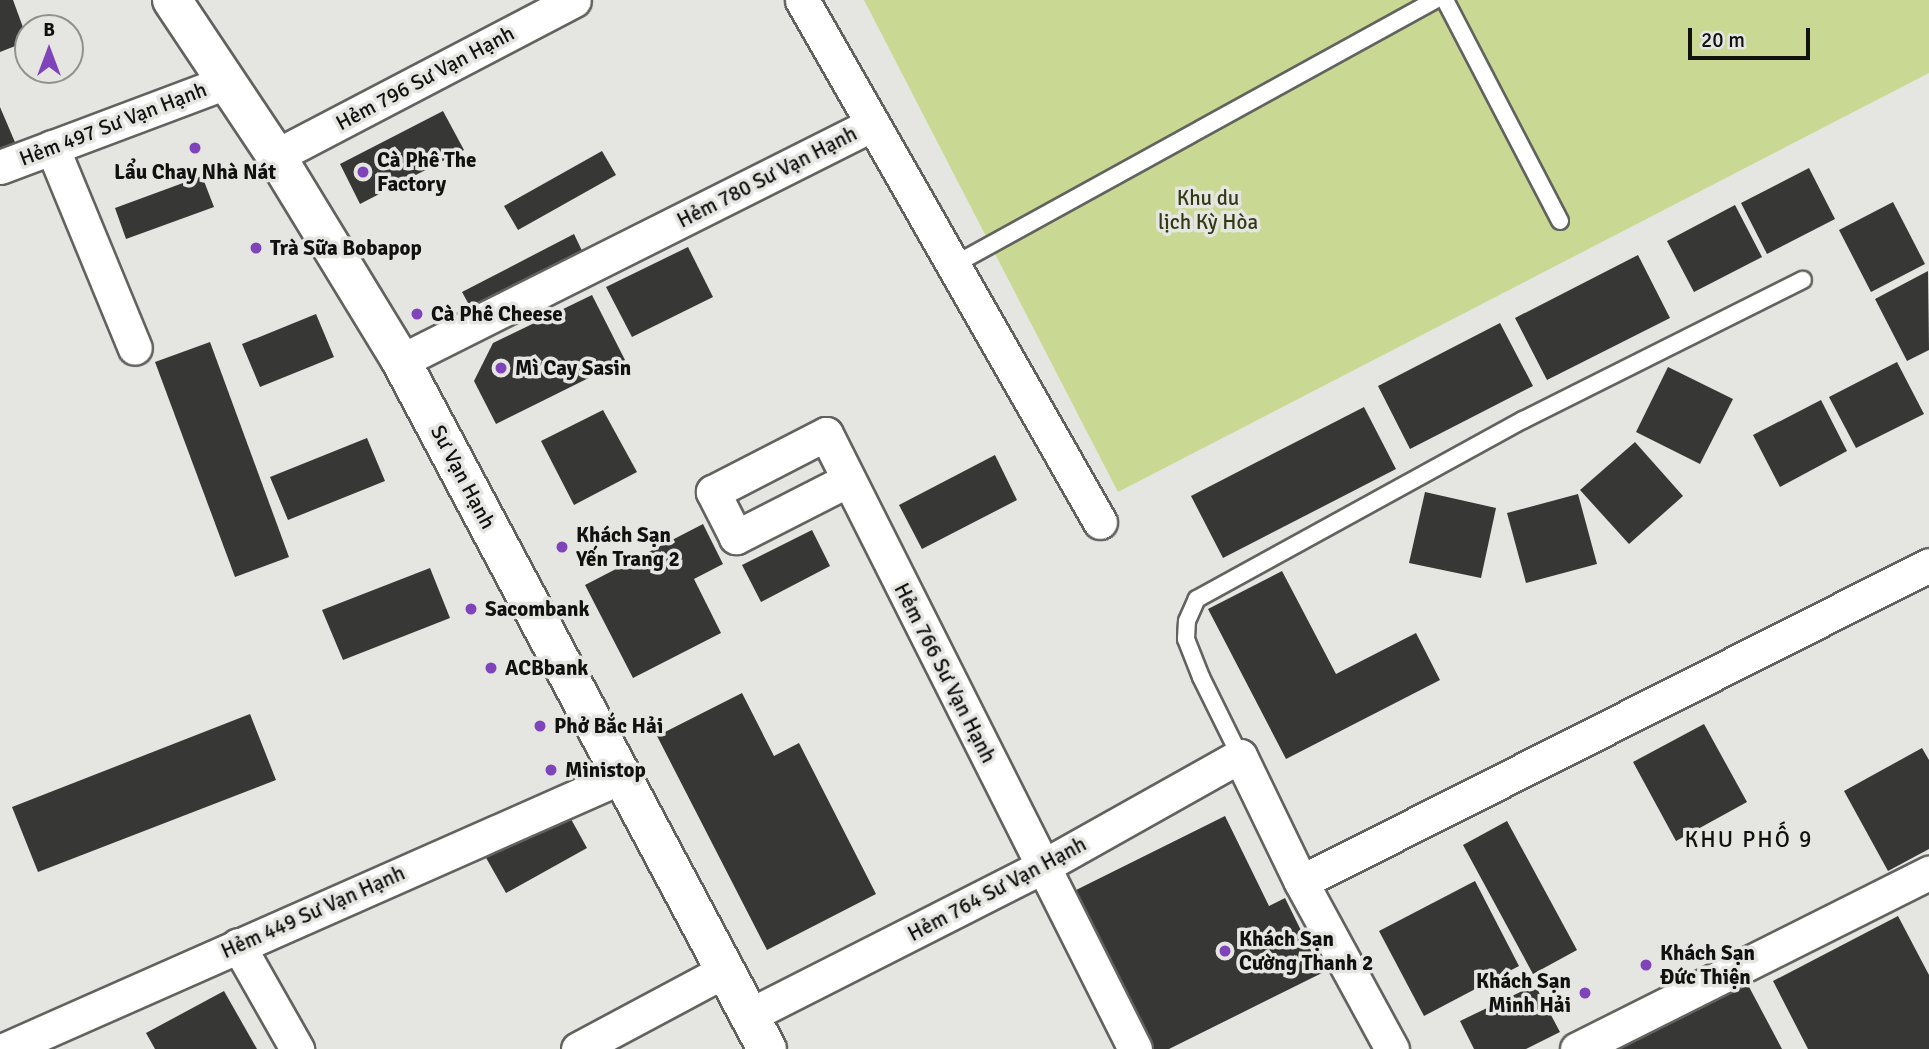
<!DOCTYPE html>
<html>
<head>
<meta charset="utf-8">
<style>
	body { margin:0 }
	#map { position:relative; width:1929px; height:1049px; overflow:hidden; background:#e5e6e2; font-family:Signika,sans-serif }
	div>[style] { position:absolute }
	.green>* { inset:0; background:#c9d994 }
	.building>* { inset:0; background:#373835 }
	.roads { filter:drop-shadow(2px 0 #62635f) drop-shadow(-2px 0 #62635f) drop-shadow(0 2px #62635f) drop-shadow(0 -2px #62635f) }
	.service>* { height:16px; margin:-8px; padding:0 8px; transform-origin:8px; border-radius:8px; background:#fff }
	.minor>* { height:33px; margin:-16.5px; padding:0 16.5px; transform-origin:16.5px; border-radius:16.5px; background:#fff }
	.tertiary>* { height:38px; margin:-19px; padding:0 19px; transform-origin:19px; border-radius:19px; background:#fff }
	.dots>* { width:19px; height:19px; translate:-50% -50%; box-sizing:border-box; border:4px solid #e5e6e2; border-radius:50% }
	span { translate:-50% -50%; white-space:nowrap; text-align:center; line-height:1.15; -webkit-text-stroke:7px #e5e6e2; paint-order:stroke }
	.street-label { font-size:21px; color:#111110 }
	.poi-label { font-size:21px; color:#111110; font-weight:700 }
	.left { translate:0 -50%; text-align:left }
	.right { translate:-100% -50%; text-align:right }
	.park-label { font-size:21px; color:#333a13 }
	.neighbourhood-label { font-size:23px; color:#111110; letter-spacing:2px }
	.north { position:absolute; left:14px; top:14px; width:70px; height:70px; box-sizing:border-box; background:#e5e6e2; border:2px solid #90918e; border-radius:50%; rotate:0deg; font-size:19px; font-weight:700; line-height:28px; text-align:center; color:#111110 }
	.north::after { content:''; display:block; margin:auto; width:24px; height:32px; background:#7f44ba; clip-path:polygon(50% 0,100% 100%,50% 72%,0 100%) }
	.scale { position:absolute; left:1688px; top:28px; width:122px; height:32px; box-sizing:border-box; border:4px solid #111110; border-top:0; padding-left:9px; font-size:21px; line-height:24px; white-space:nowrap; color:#111110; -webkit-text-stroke:5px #e5e6e2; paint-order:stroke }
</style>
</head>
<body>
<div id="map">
	<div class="green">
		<div style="clip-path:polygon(864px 0,1929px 0,1929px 73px,1118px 492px)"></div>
	</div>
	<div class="building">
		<div style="clip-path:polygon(0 0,13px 0,28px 41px,0 52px)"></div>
		<div style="clip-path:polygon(0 107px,20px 154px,0 162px)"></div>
		<div style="clip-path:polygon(443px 111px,464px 150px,360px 204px,340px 164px)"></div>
		<div style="clip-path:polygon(602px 151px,616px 175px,518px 230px,504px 206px)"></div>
		<div style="clip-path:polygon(1809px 168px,1835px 219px,1767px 254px,1741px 203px)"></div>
		<div style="clip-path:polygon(202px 176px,214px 207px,126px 239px,115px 208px)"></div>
		<div style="clip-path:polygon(1893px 202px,1925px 264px,1871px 292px,1839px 230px)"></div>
		<div style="clip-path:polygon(1735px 205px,1762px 257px,1694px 292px,1667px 241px)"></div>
		<div style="clip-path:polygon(574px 234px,584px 255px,473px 312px,462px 292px)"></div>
		<div style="clip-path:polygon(688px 247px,713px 297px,632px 337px,606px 287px)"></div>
		<div style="clip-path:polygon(1638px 255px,1670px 318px,1547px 380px,1515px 318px)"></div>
		<div style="clip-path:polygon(1928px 271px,1929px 350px,1907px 361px,1875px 299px)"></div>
		<div style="clip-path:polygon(592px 295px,625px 360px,496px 424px,474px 381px,493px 343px)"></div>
		<div style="clip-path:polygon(316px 314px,334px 357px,260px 387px,242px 344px)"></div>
		<div style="clip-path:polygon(1500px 323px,1533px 386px,1410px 449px,1378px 386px)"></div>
		<div style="clip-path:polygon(210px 342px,289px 557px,235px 577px,155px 362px)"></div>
		<div style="clip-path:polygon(1897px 362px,1924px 414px,1856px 448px,1829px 397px)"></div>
		<div style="clip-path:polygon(1668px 367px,1733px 399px,1700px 464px,1636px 432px)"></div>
		<div style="clip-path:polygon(1821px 400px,1847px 451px,1780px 487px,1753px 435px)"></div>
		<div style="clip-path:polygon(1364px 407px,1396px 469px,1223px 558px,1191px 496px)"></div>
		<div style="clip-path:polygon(603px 410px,637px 472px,574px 505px,541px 441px)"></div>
		<div style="clip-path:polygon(367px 438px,385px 481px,288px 520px,270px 477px)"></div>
		<div style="clip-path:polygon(1635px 442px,1683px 496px,1629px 544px,1580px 490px)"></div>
		<div style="clip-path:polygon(995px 455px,1017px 500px,922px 549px,899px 505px)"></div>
		<div style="clip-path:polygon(1425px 492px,1496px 508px,1481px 578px,1409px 563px)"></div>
		<div style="clip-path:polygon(1578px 494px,1597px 564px,1526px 583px,1507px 513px)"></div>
		<div style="clip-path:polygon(703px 524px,723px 564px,694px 579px,721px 633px,633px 678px,585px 585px)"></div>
		<div style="clip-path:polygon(812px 530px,830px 566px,761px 602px,742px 565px)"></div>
		<div style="clip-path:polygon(430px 568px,450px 618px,343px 660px,322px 610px)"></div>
		<div style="clip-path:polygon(1282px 571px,1336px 674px,1416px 633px,1440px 680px,1286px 759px,1208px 609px)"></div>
		<div style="clip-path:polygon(742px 693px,774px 756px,799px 743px,876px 894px,767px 950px,657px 736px)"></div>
		<div style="clip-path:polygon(250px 714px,276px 780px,38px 872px,12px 807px)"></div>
		<div style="clip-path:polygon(1704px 724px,1747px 802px,1676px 841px,1633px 762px)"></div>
		<div style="clip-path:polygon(1922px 748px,1929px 760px,1929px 849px,1888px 871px,1844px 791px)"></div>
		<div style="clip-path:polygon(566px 810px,587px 848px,506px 893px,485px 856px)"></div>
		<div style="clip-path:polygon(1225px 816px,1269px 906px,1285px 898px,1322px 973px,1169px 1049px,1148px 1049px,1070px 893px)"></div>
		<div style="clip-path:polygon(1507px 821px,1577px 950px,1533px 974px,1463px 845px)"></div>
		<div style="clip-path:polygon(1475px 881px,1519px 966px,1424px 1016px,1379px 931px)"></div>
		<div style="clip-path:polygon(1898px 916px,1929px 975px,1929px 1049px,1808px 1049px,1773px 981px)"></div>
		<div style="clip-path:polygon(1747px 983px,1782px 1049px,1620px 1049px,1683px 1016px)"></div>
		<div style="clip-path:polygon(1535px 985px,1560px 1032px,1526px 1049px,1474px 1049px,1460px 1021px)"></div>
		<div style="clip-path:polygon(224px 991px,257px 1049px,155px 1049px,146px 1033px)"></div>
	</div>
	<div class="roads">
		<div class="service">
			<div style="left:1445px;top:0;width:249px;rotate:62.5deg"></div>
			<div style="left:952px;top:266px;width:551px;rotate:-28.84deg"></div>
			<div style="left:1240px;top:756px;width:88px;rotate:-116.3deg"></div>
			<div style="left:1201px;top:677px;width:41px;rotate:-111.5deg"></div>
			<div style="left:1186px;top:639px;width:18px;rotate:-87deg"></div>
			<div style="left:1187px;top:621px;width:24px;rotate:-66deg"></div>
			<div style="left:1197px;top:599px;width:372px;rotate:-28.8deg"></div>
			<div style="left:1523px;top:420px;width:313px;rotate:-26.6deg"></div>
		</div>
		<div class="minor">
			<div style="left:802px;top:0;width:601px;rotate:60.28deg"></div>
			<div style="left:52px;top:147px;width:217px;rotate:67.6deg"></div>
			<div style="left:276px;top:156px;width:336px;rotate:-27.6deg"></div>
			<div style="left:0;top:167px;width:241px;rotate:-20.6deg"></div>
			<div style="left:401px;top:361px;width:528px;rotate:-26.66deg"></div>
			<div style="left:848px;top:480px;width:126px;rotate:153deg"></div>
			<div style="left:736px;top:537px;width:51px;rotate:-117.1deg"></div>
			<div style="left:713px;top:492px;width:127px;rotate:-27.2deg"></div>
			<div style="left:826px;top:434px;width:688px;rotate:63.32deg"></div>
			<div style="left:1301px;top:882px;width:703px;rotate:-26.78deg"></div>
			<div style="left:238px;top:945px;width:120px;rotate:60.4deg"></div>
			<div style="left:750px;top:1015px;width:327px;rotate:-26.9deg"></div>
			<div style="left:1042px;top:867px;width:227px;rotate:-29.3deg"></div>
			<div style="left:1240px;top:756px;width:140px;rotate:64.2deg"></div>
			<div style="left:1301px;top:882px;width:190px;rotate:61.4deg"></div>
			<div style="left:6px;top:1049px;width:672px;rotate:-23.86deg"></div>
			<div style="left:578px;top:1049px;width:166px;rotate:-28.1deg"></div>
			<div style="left:1577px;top:1049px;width:394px;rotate:-26.6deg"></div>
		</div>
		<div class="tertiary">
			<div style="left:172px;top:0;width:187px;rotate:56.3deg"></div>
			<div style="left:276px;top:156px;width:240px;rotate:58.6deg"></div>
			<div style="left:401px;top:361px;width:779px;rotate:61.99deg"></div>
		</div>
	</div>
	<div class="dots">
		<div style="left:195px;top:148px;background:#7f44ba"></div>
		<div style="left:363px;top:172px;background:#7f44ba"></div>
		<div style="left:256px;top:248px;background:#7f44ba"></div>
		<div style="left:417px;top:314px;background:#7f44ba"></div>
		<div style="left:501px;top:368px;background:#7f44ba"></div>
		<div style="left:562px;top:547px;background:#7f44ba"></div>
		<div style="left:471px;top:609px;background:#7f44ba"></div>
		<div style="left:491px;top:668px;background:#7f44ba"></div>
		<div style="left:540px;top:726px;background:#7f44ba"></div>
		<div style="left:551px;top:770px;background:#7f44ba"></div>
		<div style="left:1225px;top:951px;background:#7f44ba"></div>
		<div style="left:1646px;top:965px;background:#7f44ba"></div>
		<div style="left:1585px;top:993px;background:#7f44ba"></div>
	</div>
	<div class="street-label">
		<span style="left:425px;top:78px;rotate:-28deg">Hẻm 796 Sư Vạn Hạnh</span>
		<span style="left:113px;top:124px;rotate:-21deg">Hẻm 497 Sư Vạn Hạnh</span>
		<span style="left:767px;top:177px;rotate:-27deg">Hẻm 780 Sư Vạn Hạnh</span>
		<span style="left:463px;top:477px;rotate:62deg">Sư Vạn Hạnh</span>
		<span style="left:945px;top:673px;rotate:63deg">Hẻm 766 Sư Vạn Hạnh</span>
		<span style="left:997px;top:889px;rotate:-28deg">Hẻm 764 Sư Vạn Hạnh</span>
		<span style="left:313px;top:912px;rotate:-24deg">Hẻm 449 Sư Vạn Hạnh</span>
	</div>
	<div class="poi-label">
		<span class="left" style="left:377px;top:172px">Cà Phê The<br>Factory</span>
		<span style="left:195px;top:172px">Lẩu Chay Nhà Nát</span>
		<span class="left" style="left:270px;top:248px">Trà Sữa Bobapop</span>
		<span class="left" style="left:431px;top:314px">Cà Phê Cheese</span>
		<span class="left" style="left:515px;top:368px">Mì Cay Sasin</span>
		<span class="left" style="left:576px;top:547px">Khách Sạn<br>Yến Trang 2</span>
		<span class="left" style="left:485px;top:609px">Sacombank</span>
		<span class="left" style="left:505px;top:668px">ACBbank</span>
		<span class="left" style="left:554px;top:726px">Phở Bắc Hải</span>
		<span class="left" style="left:565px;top:770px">Ministop</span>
		<span class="left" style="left:1239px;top:951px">Khách Sạn<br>Cường Thanh 2</span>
		<span class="left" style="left:1660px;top:965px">Khách Sạn<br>Đức Thiện</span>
		<span class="right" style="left:1571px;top:993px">Khách Sạn<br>Minh Hải</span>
	</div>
	<div class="park-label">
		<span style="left:1208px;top:210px">Khu du<br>lịch Kỳ Hòa</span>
	</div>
	<div class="neighbourhood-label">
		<span style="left:1749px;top:840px">KHU PHỐ 9</span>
	</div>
	<div class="north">B</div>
	<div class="scale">20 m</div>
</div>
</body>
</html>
